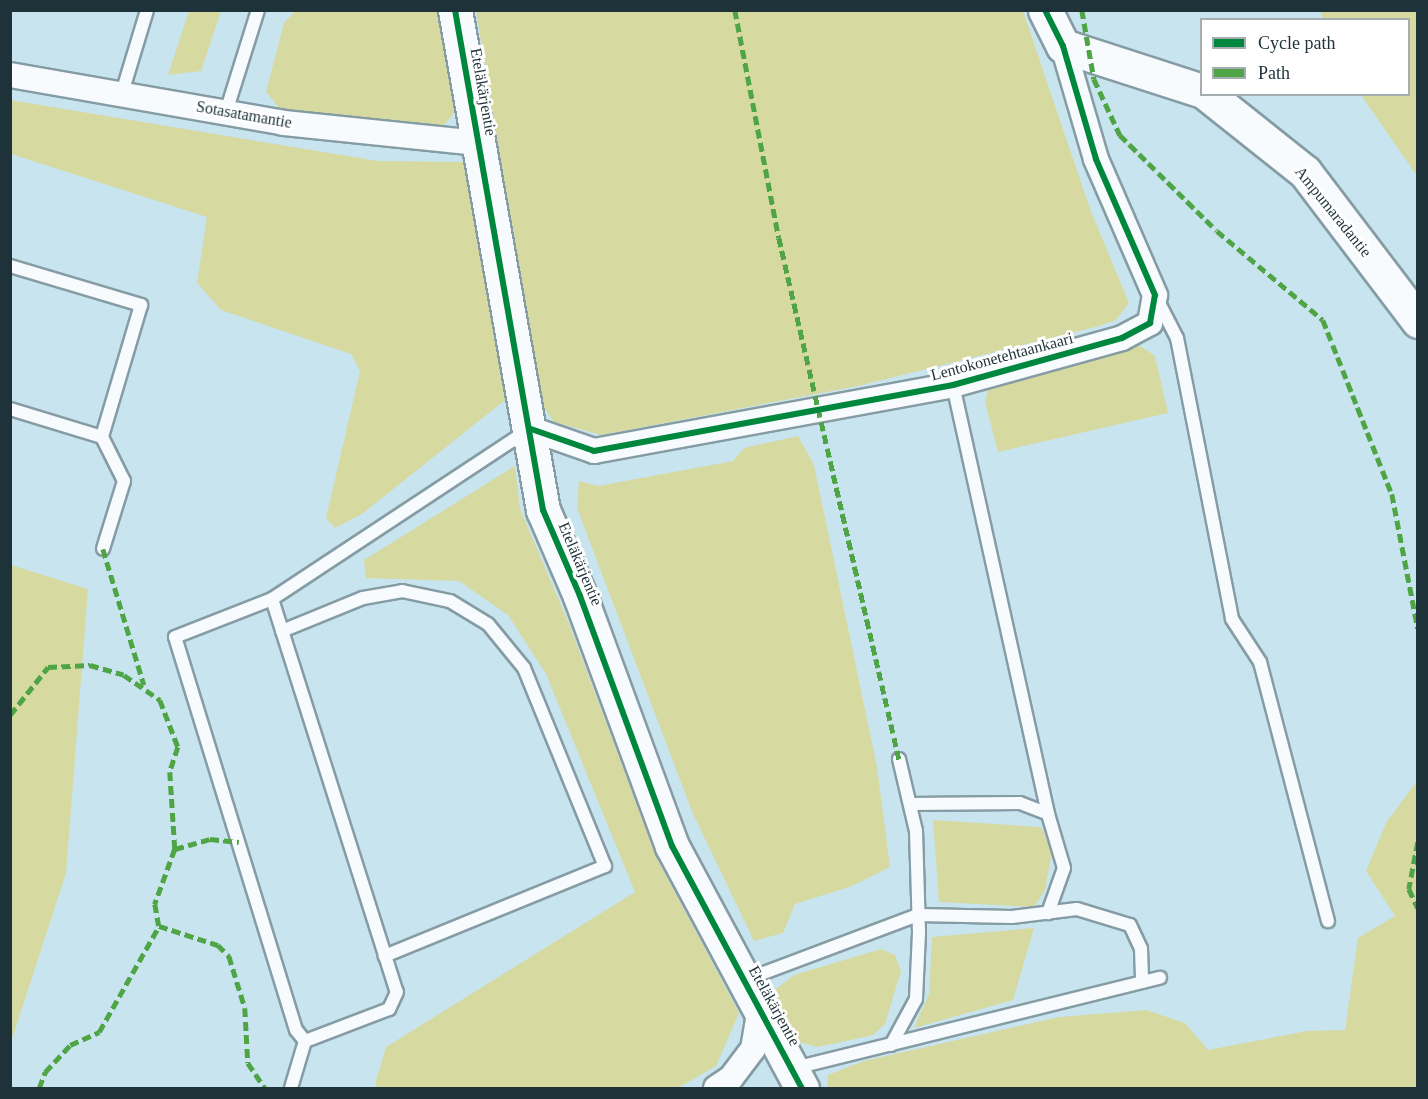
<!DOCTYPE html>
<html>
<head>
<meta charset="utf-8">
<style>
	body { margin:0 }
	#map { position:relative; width:1428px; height:1099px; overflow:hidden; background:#c8e4ef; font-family:"Times New Roman",serif }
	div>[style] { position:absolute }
	.green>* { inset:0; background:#d6daa0 }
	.roads { filter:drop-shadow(2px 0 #869ca4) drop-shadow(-2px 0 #869ca4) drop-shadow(0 2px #869ca4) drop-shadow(0 -2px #869ca4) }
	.lane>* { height:12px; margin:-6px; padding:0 6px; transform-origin:6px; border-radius:6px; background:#f7fbfd }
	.street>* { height:24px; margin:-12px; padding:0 12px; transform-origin:12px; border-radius:12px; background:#f7fbfd }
	.secondary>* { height:33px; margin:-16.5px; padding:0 16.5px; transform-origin:16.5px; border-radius:16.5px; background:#f7fbfd }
	.quiet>* { height:4.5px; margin-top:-2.25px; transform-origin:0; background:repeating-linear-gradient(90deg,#4fa545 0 9px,transparent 0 13.5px) }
	.cycleway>* { height:6px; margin:-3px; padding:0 3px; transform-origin:3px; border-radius:3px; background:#00873e }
	span { translate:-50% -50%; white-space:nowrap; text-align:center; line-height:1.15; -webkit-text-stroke:6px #fff; paint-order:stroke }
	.street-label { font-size:16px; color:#1d3239 }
	.frame { position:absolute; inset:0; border:12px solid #1d3239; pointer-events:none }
	.legend { position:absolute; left:1200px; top:18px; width:210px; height:78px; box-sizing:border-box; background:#fff; border:2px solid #a5adb0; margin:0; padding:8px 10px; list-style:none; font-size:18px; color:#1d3239 }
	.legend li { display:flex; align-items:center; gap:12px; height:30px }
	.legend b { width:30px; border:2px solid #a5adb0 }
</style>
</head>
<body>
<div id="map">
	<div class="green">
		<div style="clip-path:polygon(189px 11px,221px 11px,201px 71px,168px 75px)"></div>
		<div style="clip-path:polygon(295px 11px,442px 11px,458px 109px,443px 126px,420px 126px,280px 109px,266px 92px,284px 23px)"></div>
		<div style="clip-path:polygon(476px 11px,1023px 11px,1090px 209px,1129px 303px,1116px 320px,1099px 326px,858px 386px,601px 435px,554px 422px,541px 403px)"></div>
		<div style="clip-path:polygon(1320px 11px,1417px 11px,1417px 176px,1361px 95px,1408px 94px,1408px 20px,1323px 19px)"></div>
		<div style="clip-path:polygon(10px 100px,378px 161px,463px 162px,509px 397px,362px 514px,335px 528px,326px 518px,360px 371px,351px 354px,221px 310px,197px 283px,207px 217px,11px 154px)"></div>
		<div style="clip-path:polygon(1137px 344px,1155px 356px,1168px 413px,998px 452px,985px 402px,988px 390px)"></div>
		<div style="clip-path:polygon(798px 436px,814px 465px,877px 767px,890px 867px,852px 886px,795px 904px,783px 933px,754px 941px,693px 814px,577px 508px,579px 481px,598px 486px,733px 461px,744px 448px)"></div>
		<div style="clip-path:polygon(515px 466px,520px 509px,569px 624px,657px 859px,739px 1013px,716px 1066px,678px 1088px,378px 1088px,375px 1084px,386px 1047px,635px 892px,546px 674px,508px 615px,459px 581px,366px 578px,364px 560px)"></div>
		<div style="clip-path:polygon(11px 565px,88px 589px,66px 873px,11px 1042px)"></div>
		<div style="clip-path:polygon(1417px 781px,1417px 1088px,827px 1088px,828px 1075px,864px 1061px,1059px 1017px,1146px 1010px,1185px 1023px,1208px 1050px,1307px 1031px,1345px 1030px,1358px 938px,1395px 916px,1366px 871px,1386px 823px)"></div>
		<div style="clip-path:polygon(933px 820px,1041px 827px,1052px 851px,1045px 890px,1034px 907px,939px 902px)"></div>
		<div style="clip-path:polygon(1034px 928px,1013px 1000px,914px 1028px,929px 994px,932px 937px)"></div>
		<div style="clip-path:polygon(881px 949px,895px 955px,901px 971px,885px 1024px,873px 1035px,837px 1043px,817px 1047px,799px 1042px,780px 1015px,776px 989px,794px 975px)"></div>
	</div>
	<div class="roads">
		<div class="lane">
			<div style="left:122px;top:93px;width:87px;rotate:-73.2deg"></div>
			<div style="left:226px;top:112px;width:107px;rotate:-72.6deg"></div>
			<div style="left:10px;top:266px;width:137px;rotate:16.6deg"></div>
			<div style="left:141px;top:305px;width:138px;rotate:106.5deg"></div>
			<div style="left:102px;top:437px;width:96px;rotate:-163.1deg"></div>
			<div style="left:1157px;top:299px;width:44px;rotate:62.9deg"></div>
			<div style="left:1177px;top:338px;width:286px;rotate:78.9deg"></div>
			<div style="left:1232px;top:619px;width:51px;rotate:56.9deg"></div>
			<div style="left:1260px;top:662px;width:268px;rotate:75.3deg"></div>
			<div style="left:953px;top:385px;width:439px;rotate:77.5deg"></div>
			<div style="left:102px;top:437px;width:49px;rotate:63.4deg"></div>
			<div style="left:124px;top:481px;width:71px;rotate:107.2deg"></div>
			<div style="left:272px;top:599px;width:412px;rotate:72.4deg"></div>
			<div style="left:397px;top:992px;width:19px;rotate:115deg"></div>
			<div style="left:389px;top:1009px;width:90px;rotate:159.1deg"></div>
			<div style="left:305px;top:1041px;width:14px;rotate:-129deg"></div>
			<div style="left:296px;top:1030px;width:411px;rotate:-107.1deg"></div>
			<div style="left:175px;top:637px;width:104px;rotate:-21.4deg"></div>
			<div style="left:272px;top:599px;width:305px;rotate:-33.4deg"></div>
			<div style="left:282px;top:631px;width:87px;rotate:-22.2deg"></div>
			<div style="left:363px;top:598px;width:40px;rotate:-10deg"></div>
			<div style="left:402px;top:591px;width:49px;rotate:11.8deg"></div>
			<div style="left:450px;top:601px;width:44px;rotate:31.2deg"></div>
			<div style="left:488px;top:624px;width:57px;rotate:50.7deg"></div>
			<div style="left:524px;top:668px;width:214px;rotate:67.8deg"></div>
			<div style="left:605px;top:866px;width:238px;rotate:157.8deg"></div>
			<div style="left:910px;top:804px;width:110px;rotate:-0.5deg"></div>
			<div style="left:1020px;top:803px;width:30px;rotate:21deg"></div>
			<div style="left:1048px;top:814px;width:56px;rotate:73.5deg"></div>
			<div style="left:1064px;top:868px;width:48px;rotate:109.6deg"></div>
			<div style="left:745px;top:980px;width:185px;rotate:-20.6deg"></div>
			<div style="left:918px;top:915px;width:94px;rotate:1.2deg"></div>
			<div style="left:1012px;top:917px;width:65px;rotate:-7deg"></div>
			<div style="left:1077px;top:909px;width:55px;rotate:16.8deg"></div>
			<div style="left:1130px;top:925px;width:26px;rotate:65deg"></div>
			<div style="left:1141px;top:949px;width:33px;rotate:88deg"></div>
			<div style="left:891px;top:1045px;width:52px;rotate:-61.5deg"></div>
			<div style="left:916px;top:999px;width:67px;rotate:-87.4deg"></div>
			<div style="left:919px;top:932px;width:101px;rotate:-91.7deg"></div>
			<div style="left:916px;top:831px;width:74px;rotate:-103.3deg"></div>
			<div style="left:795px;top:1068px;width:376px;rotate:-13.9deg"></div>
			<div style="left:291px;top:1088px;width:49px;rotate:-73.4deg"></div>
		</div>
		<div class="street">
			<div style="left:10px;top:75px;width:278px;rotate:9.9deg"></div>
			<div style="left:284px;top:123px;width:195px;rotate:5.9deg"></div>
			<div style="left:531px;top:429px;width:67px;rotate:19.2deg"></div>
			<div style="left:594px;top:451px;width:365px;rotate:-10.4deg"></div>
			<div style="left:953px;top:385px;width:175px;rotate:-15.5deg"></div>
			<div style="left:1122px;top:338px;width:32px;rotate:-28deg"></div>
			<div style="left:1150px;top:323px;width:28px;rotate:-80deg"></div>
			<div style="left:1155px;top:295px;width:148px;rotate:-113.5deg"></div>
			<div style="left:1096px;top:159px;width:118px;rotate:-106.3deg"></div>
			<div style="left:716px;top:1088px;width:18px;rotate:-34deg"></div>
			<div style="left:731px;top:1078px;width:36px;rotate:-53deg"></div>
			<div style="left:753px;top:1049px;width:42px;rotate:-80.3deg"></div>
		</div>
		<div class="secondary">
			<div style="left:455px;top:10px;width:508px;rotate:80.02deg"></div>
			<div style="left:543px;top:510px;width:94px;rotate:66.7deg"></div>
			<div style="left:580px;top:596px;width:266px;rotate:69.8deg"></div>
			<div style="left:672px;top:846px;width:275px;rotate:61.8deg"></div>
			<div style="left:1045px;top:10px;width:40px;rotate:63.4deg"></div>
			<div style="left:1063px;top:46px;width:146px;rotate:17.9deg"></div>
			<div style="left:1207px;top:94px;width:125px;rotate:38.5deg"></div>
			<div style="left:1305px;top:172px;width:187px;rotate:52.8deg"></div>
		</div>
	</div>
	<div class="quiet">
		<div style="left:735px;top:10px;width:232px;rotate:79.1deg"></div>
		<div style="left:779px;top:238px;width:535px;rotate:77.03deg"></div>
		<div style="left:1082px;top:10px;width:70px;rotate:80.1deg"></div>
		<div style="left:1094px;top:79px;width:62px;rotate:65.1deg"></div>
		<div style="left:1120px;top:135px;width:136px;rotate:44.7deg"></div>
		<div style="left:1217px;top:231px;width:138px;rotate:40deg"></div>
		<div style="left:1323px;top:320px;width:187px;rotate:68.4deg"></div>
		<div style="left:1392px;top:494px;width:137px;rotate:79.1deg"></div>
		<div style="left:103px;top:549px;width:142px;rotate:73.2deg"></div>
		<div style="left:10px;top:715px;width:61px;rotate:-51.6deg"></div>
		<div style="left:48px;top:667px;width:42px;rotate:-2.7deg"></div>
		<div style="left:90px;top:665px;width:35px;rotate:16deg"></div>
		<div style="left:124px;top:675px;width:44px;rotate:34.8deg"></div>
		<div style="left:160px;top:700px;width:50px;rotate:69deg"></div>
		<div style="left:178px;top:747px;width:26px;rotate:108deg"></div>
		<div style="left:170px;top:772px;width:77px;rotate:86.3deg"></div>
		<div style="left:175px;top:849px;width:59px;rotate:110deg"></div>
		<div style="left:155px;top:904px;width:22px;rotate:80deg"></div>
		<div style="left:159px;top:926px;width:62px;rotate:17.9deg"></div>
		<div style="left:218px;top:945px;width:16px;rotate:45deg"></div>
		<div style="left:229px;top:956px;width:54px;rotate:72.9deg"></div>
		<div style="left:245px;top:1008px;width:55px;rotate:86.9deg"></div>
		<div style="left:248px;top:1063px;width:30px;rotate:56deg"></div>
		<div style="left:1418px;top:842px;width:48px;rotate:100.8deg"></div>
		<div style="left:1409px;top:889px;width:21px;rotate:65deg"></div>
		<div style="left:175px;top:849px;width:36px;rotate:-16deg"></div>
		<div style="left:210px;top:839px;width:29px;rotate:6deg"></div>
		<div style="left:39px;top:1088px;width:17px;rotate:-69deg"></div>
		<div style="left:45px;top:1072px;width:37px;rotate:-47deg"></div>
		<div style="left:70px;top:1045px;width:32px;rotate:-24deg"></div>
		<div style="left:99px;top:1032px;width:122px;rotate:-60.5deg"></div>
	</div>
	<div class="cycleway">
		<div style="left:455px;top:10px;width:508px;rotate:80.02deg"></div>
		<div style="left:543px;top:510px;width:94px;rotate:66.7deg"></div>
		<div style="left:580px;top:596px;width:266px;rotate:69.8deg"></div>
		<div style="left:672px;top:846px;width:275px;rotate:61.8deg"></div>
		<div style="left:531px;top:429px;width:67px;rotate:19.2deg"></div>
		<div style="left:594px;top:451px;width:365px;rotate:-10.4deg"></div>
		<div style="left:953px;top:385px;width:175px;rotate:-15.5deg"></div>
		<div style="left:1122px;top:338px;width:32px;rotate:-28deg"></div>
		<div style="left:1150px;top:323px;width:28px;rotate:-80deg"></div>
		<div style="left:1155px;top:295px;width:148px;rotate:-113.5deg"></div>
		<div style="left:1096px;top:159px;width:118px;rotate:-106.3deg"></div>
		<div style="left:1063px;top:46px;width:40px;rotate:-116.6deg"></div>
	</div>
	<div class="street-label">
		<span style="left:483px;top:92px;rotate:80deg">Eteläkärjentie</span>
		<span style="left:244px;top:115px;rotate:10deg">Sotasatamantie</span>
		<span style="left:1333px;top:212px;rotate:51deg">Ampumaradantie</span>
		<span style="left:1002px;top:357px;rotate:-15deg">Lentokonetehtaankaari</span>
		<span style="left:580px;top:564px;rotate:67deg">Eteläkärjentie</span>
		<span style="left:774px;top:1006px;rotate:61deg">Eteläkärjentie</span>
	</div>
	<div class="frame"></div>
	<ul class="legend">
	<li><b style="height:8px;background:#00873e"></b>Cycle path</li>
	<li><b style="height:8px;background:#4fa545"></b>Path</li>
	</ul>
</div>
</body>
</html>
